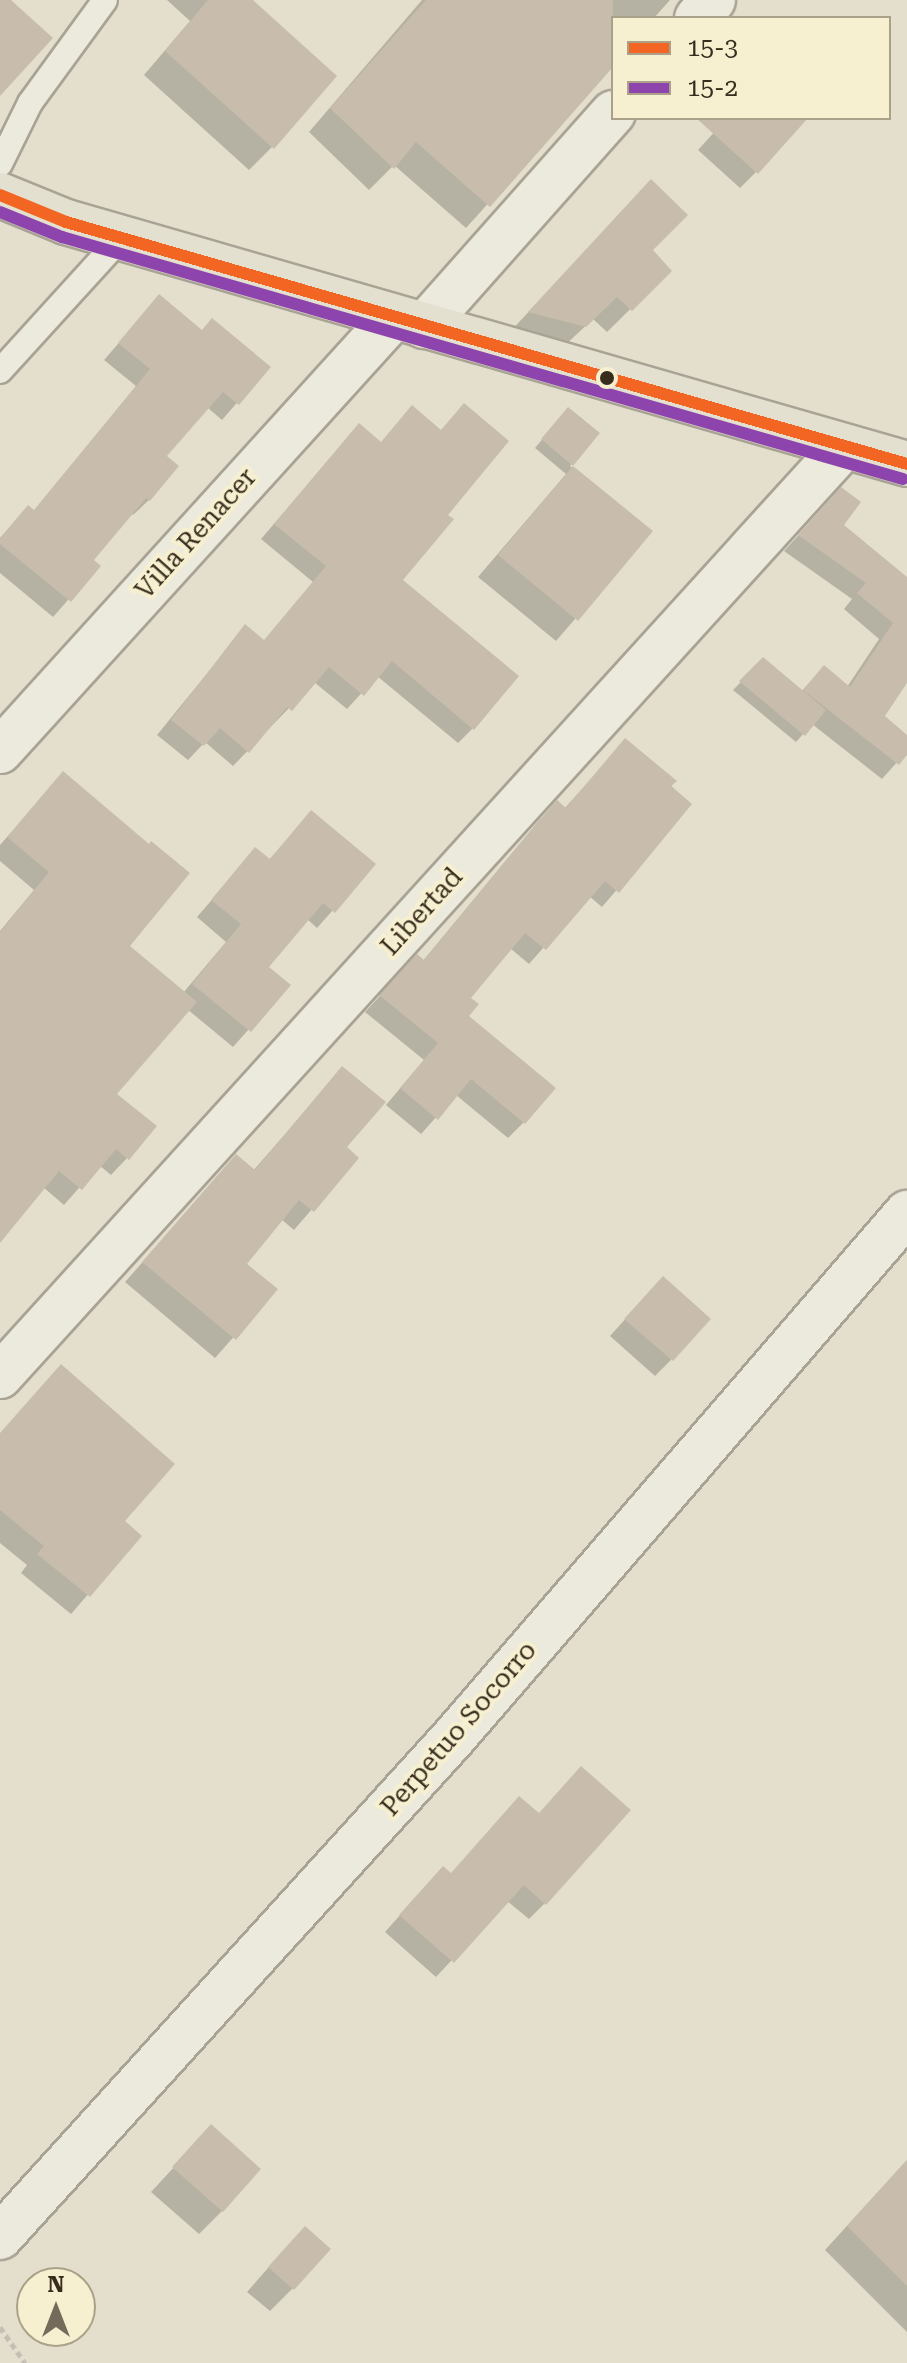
<!DOCTYPE html>
<html>
<head>
<meta charset="utf-8">
<style>
	body { margin:0 }
	#map { position:relative; width:907px; height:2363px; overflow:hidden; background:#e4dfcc; font-family:"Roboto Serif",serif }
	div>[style] { position:absolute }
	.shadow>* { inset:0; background:#0003 }
	.building>* { inset:0; background:#c8bdac }
	.path>* { height:5px; margin-top:-2.5px; transform-origin:0; background:repeating-linear-gradient(90deg,#c5c0b4 0 6px,transparent 0 10px) }
	.roads { filter:drop-shadow(2px 0 #a9a395) drop-shadow(-2px 0 #a9a395) drop-shadow(0 2px #a9a395) drop-shadow(0 -2px #a9a395) }
	.service>* { height:24px; margin:-12px; padding:0 12px; transform-origin:12px; border-radius:12px; background:#ece9dd }
	.minor>* { height:44px; margin:-22px; padding:0 22px; transform-origin:22px; border-radius:22px; background:#ece9dd }
	.primary>* { height:44px; margin:-22px; padding:0 22px; transform-origin:22px; border-radius:22px; background:#e4e0cf }
	.bus-1>* { height:12px; margin:-6px; padding:0 6px; transform-origin:6px; border-radius:6px; background:#f26522 }
	.bus-2>* { height:12px; margin:-6px; padding:0 6px; transform-origin:6px; border-radius:6px; background:#8e44ad }
	.dots>* { width:22px; height:22px; translate:-50% -50%; box-sizing:border-box; border:4px solid #f6efd0; border-radius:50% }
	span { translate:-50% -50%; white-space:nowrap; text-align:center; line-height:1.15; -webkit-text-stroke:8px #f6efd0; paint-order:stroke }
	.street-label { font-size:26px; color:#382c1d }
	.legend { position:absolute; left:611px; top:16px; width:280px; height:104px; box-sizing:border-box; background:#f6efd0; border:2px solid #aaa188; margin:0; padding:10px 14px; list-style:none; font-size:24px; color:#382c1d }
	.legend li { display:flex; align-items:center; gap:16px; height:40px }
	.legend b { width:40px; border:2px solid #aaa188 }
	.north { position:absolute; left:16px; top:2267px; width:80px; height:80px; box-sizing:border-box; background:#f6efd0; border:2px solid #aaa188; border-radius:50%; rotate:0deg; font-size:22px; font-weight:700; line-height:32px; text-align:center; color:#382c1d }
	.north::after { content:''; display:block; margin:auto; width:28px; height:36px; background:#746b5a; clip-path:polygon(50% 0,100% 100%,50% 72%,0 100%) }
</style>
</head>
<body>
<div id="map">
	<div class="shadow">
		<div style="clip-path:polygon(167px 0,249px 0,272px 147px,249px 170px,144px 75px,190px 21px)"></div>
		<div style="clip-path:polygon(422px 0,670px 0,654px 18px,613px 18px,613px 65px,466px 228px,394px 165px,369px 190px,309px 132px)"></div>
		<div style="clip-path:polygon(727px 118px,791px 118px,756px 172px,740px 188px,698px 150px)"></div>
		<div style="clip-path:polygon(628px 205px,650px 251px,669px 271px,607px 332px,593px 319px,561px 349px,507px 335px)"></div>
		<div style="clip-path:polygon(159px 297px,202px 332px,268px 367px,222px 420px,207px 407px,164px 457px,149px 500px,133px 515px,131px 513px,91px 561px,98px 566px,53px 617px,0 573px,0 538px,28px 508px,33px 512px,136px 386px,104px 360px)"></div>
		<div style="clip-path:polygon(561px 417px,597px 433px,570px 466px,650px 532px,556px 641px,478px 577px,566px 474px,535px 448px)"></div>
		<div style="clip-path:polygon(345px 441px,446px 515px,400px 580px,473px 728px,458px 743px,377px 676px,347px 709px,314px 682px,233px 766px,205px 742px,188px 760px,157px 735px,245px 627px,263px 642px,313px 582px,261px 539px)"></div>
		<div style="clip-path:polygon(826px 505px,841px 525px,907px 579px,907px 680px,882px 716px,907px 737px,907px 751px,882px 779px,812px 724px,796px 742px,733px 690px,763px 660px,801px 692px,809px 683px,847px 687px,879px 639px,844px 609px,852px 599px,784px 551px)"></div>
		<div style="clip-path:polygon(625px 741px,690px 804px,602px 907px,589px 896px,529px 964px,510px 948px,468px 998px,466px 1016px,524px 1122px,508px 1138px,456px 1095px,421px 1134px,386px 1105px,424px 1060px,365px 1012px,402px 972px,422px 962px,541px 818px,564px 809px)"></div>
		<div style="clip-path:polygon(63px 774px,127px 947px,183px 993px,226px 942px,197px 917px,255px 850px,268px 861px,311px 813px,373px 865px,317px 928px,307px 919px,266px 967px,288px 985px,233px 1047px,187px 1009px,114px 1094px,127px 1158px,111px 1175px,99px 1165px,64px 1205px,43px 1187px,0 1237px,0 931px,34px 890px,0 861px,0 845px)"></div>
		<div style="clip-path:polygon(342px 1069px,344px 1148px,356px 1158px,294px 1230px,281px 1219px,244px 1264px,275px 1290px,215px 1358px,125px 1282px,236px 1157px,253px 1171px)"></div>
		<div style="clip-path:polygon(647px 1295px,671px 1360px,655px 1376px,610px 1336px)"></div>
		<div style="clip-path:polygon(0 1434px,139px 1536px,71px 1614px,21px 1573px,27px 1565px,0 1543px)"></div>
		<div style="clip-path:polygon(538px 1815px,545px 1903px,529px 1919px,507px 1901px,436px 1977px,385px 1932px,427px 1885px,450px 1875px)"></div>
		<div style="clip-path:polygon(211px 2127px,222px 2211px,199px 2234px,151px 2192px)"></div>
		<div style="clip-path:polygon(907px 2160px,907px 2332px,825px 2250px)"></div>
		<div style="clip-path:polygon(282px 2252px,293px 2288px,270px 2311px,247px 2292px)"></div>
	</div>
	<div class="building">
		<div style="clip-path:polygon(0 0,11px 0,53px 38px,0 96px)"></div>
		<div style="clip-path:polygon(208px 0,253px 0,337px 76px,274px 149px,165px 51px)"></div>
		<div style="clip-path:polygon(426px 0,613px 0,613px 67px,490px 207px,416px 142px,394px 169px,330px 108px)"></div>
		<div style="clip-path:polygon(696px 118px,808px 118px,758px 174px)"></div>
		<div style="clip-path:polygon(651px 179px,688px 215px,653px 250px,672px 271px,632px 311px,617px 297px,586px 327px,528px 312px)"></div>
		<div style="clip-path:polygon(159px 294px,202px 330px,212px 318px,271px 367px,239px 405px,223px 392px,167px 456px,179px 466px,150px 501px,146px 498px,94px 560px,101px 566px,71px 602px,0 544px,0 538px,28px 505px,34px 510px,150px 369px,118px 343px)"></div>
		<div style="clip-path:polygon(464px 403px,509px 441px,448px 515px,454px 519px,403px 580px,519px 676px,474px 730px,392px 661px,364px 696px,329px 667px,292px 711px,287px 707px,249px 753px,220px 728px,204px 746px,171px 720px,245px 624px,264px 640px,326px 566px,274px 524px,359px 423px,381px 442px,412px 405px,441px 430px)"></div>
		<div style="clip-path:polygon(568px 407px,600px 433px,573px 466px,541px 439px)"></div>
		<div style="clip-path:polygon(573px 466px,653px 531px,578px 621px,498px 555px)"></div>
		<div style="clip-path:polygon(841px 487px,861px 502px,844px 525px,907px 577px,907px 683px,885px 716px,907px 735px,907px 755px,899px 765px,803px 690px,824px 665px,850px 687px,893px 623px,857px 593px,866px 583px,798px 535px)"></div>
		<div style="clip-path:polygon(763px 657px,826px 710px,805px 736px,739px 681px)"></div>
		<div style="clip-path:polygon(625px 738px,677px 781px,671px 786px,692px 804px,619px 893px,605px 881px,546px 950px,525px 933px,471px 998px,479px 1004px,469px 1016px,556px 1088px,525px 1124px,471px 1079px,438px 1120px,400px 1088px,438px 1043px,379px 995px,417px 954px,424px 960px,536px 824px,557px 800px,566px 808px)"></div>
		<div style="clip-path:polygon(63px 771px,149px 844px,151px 841px,190px 873px,130px 946px,197px 1002px,117px 1094px,157px 1126px,129px 1160px,116px 1149px,82px 1190px,59px 1171px,0 1243px,0 932px,49px 872px,7px 837px)"></div>
		<div style="clip-path:polygon(311px 810px,376px 864px,335px 913px,323px 903px,269px 967px,291px 985px,251px 1032px,192px 984px,241px 924px,211px 900px,255px 847px,270px 859px)"></div>
		<div style="clip-path:polygon(342px 1066px,386px 1102px,347px 1147px,359px 1158px,314px 1212px,299px 1200px,247px 1264px,278px 1289px,236px 1340px,142px 1262px,236px 1154px,255px 1170px)"></div>
		<div style="clip-path:polygon(663px 1276px,711px 1319px,673px 1361px,624px 1319px)"></div>
		<div style="clip-path:polygon(61px 1364px,175px 1464px,125px 1521px,142px 1536px,90px 1597px,37px 1554px,44px 1546px,0 1510px,0 1433px)"></div>
		<div style="clip-path:polygon(581px 1766px,631px 1810px,546px 1905px,524px 1885px,454px 1963px,399px 1915px,443px 1866px,451px 1873px,519px 1796px,539px 1813px)"></div>
		<div style="clip-path:polygon(211px 2124px,261px 2169px,223px 2212px,172px 2167px)"></div>
		<div style="clip-path:polygon(907px 2160px,907px 2286px,847px 2226px)"></div>
		<div style="clip-path:polygon(305px 2226px,331px 2249px,294px 2290px,268px 2267px)"></div>
	</div>
	<div class="path">
		<div style="left:0;top:2327px;width:44px;rotate:55.2deg"></div>
	</div>
	<div class="roads">
		<div class="service">
			<div style="left:0;top:164px;width:68px;rotate:-63.8deg"></div>
			<div style="left:30px;top:103px;width:127px;rotate:-53.9deg"></div>
			<div style="left:0;top:371px;width:180px;rotate:-47.7deg"></div>
		</div>
		<div class="minor">
			<div style="left:697px;top:18px;width:24px;rotate:-48deg"></div>
			<div style="left:424px;top:326px;width:285px;rotate:-48.4deg"></div>
			<div style="left:0;top:751px;width:585px;rotate:-47.77deg"></div>
			<div style="left:0;top:1376px;width:1254px;rotate:-47.75deg"></div>
			<div style="left:0;top:2237px;width:675px;rotate:-47.76deg"></div>
			<div style="left:454px;top:1737px;width:693px;rotate:-49.16deg"></div>
		</div>
		<div class="primary">
			<div style="left:0;top:195px;width:71px;rotate:22.2deg"></div>
			<div style="left:66px;top:222px;width:875px;rotate:16.05deg"></div>
		</div>
	</div>
	<div class="bus-1">
		<div style="left:0;top:195px;width:71px;rotate:22.2deg"></div>
		<div style="left:66px;top:222px;width:875px;rotate:16.05deg"></div>
	</div>
	<div class="bus-2">
		<div style="left:0;top:212px;width:67px;rotate:22deg"></div>
		<div style="left:62px;top:237px;width:875px;rotate:16.05deg"></div>
	</div>
	<div class="dots">
		<div style="left:607px;top:378px;background:#382c1d"></div>
	</div>
	<div class="street-label">
		<span style="left:196px;top:534px;rotate:-48deg">Villa Renacer</span>
		<span style="left:422px;top:912px;rotate:-48deg">Libertad</span>
		<span style="left:459px;top:1729px;rotate:-49deg">Perpetuo Socorro</span>
	</div>
	<ul class="legend">
	<li><b style="height:10px;background:#f26522"></b>15-3</li>
	<li><b style="height:10px;background:#8e44ad"></b>15-2</li>
	</ul>
	<div class="north">N</div>
</div>
</body>
</html>
